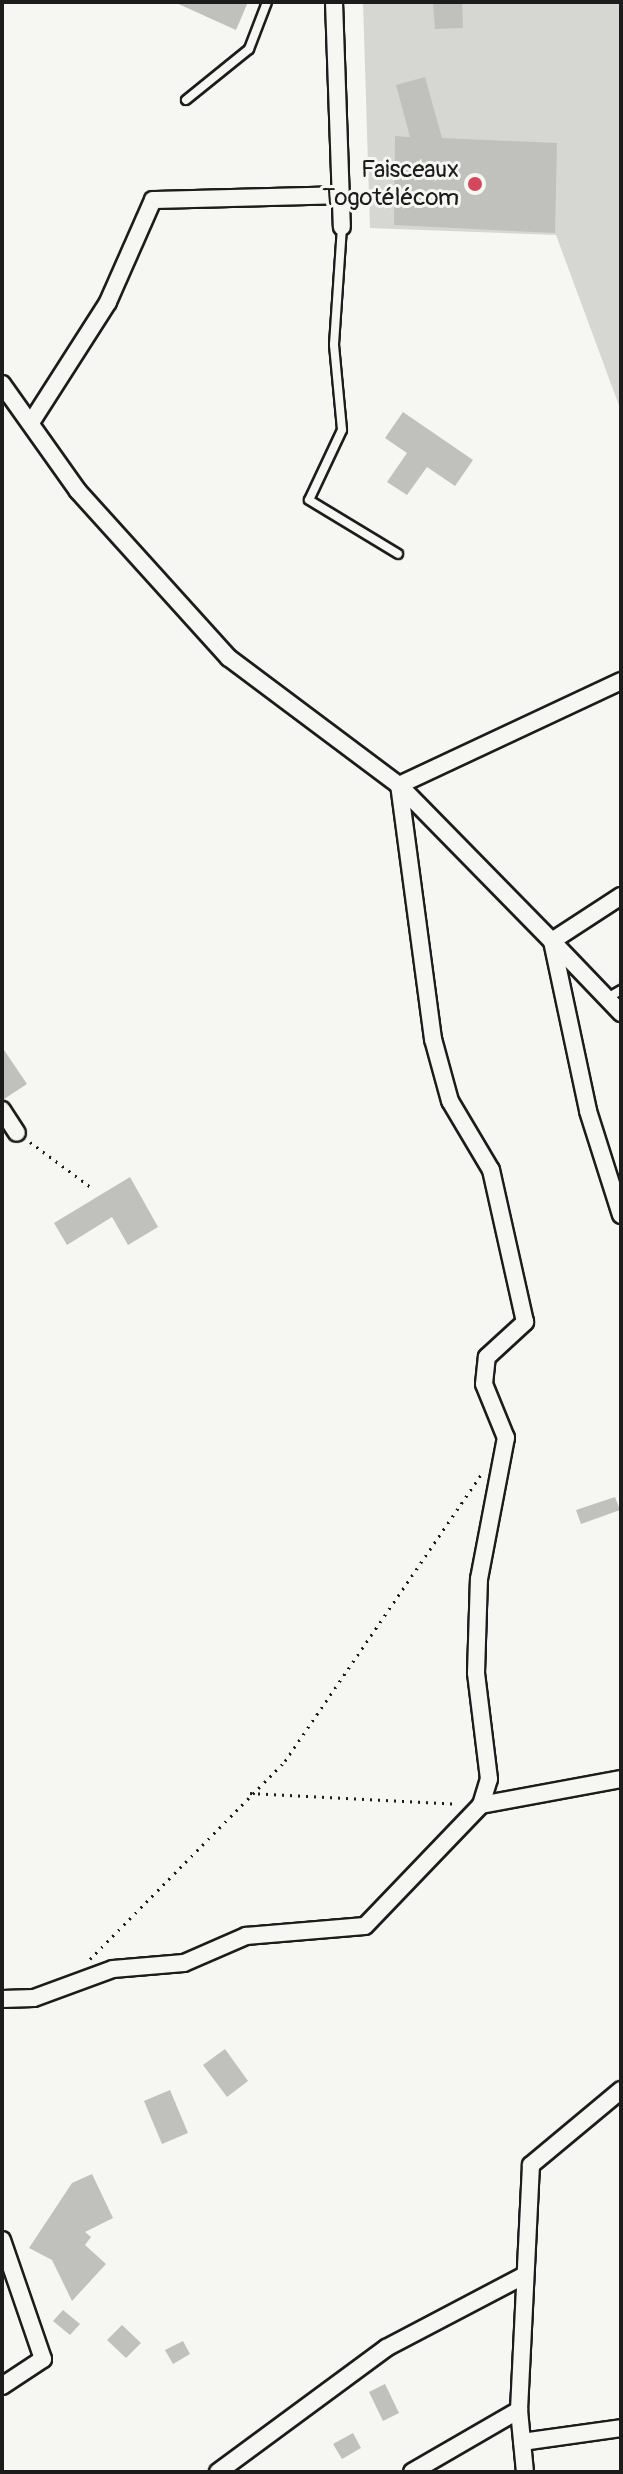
<!DOCTYPE html>
<html>
<head>
<meta charset="utf-8">
<style>
	body { margin:0 }
	#map { position:relative; width:623px; height:2474px; overflow:hidden; background:#f6f6f2; font-family:Pangolin,sans-serif }
	div>[style] { position:absolute }
	.green>* { inset:0; background:#d6d6d2 }
	.building>* { inset:0; background:#c0c0bd }
	.path>* { height:3px; margin-top:-1.5px; transform-origin:0; background:repeating-linear-gradient(90deg,#1c1c1c 0 2px,transparent 0 8px) }
	.roads { filter:drop-shadow(2px 0 #1c1c1c) drop-shadow(-2px 0 #1c1c1c) drop-shadow(0 2px #1c1c1c) drop-shadow(0 -2px #1c1c1c) }
	.service>* { height:8px; margin:-4px; padding:0 4px; transform-origin:4px; border-radius:4px; background:#f6f6f2 }
	.minor>* { height:16px; margin:-8px; padding:0 8px; transform-origin:8px; border-radius:8px; background:#f6f6f2 }
	.dots>* { width:22px; height:22px; translate:-50% -50%; box-sizing:border-box; border:4px solid #f6f6f2; border-radius:50% }
	span { translate:-50% -50%; white-space:nowrap; text-align:center; line-height:1.15; -webkit-text-stroke:6px #f6f6f2; paint-order:stroke }
	.poi-label { font-size:24px; color:#1c1c1c }
	.right { translate:-100% -50%; text-align:right }
	.frame { position:absolute; inset:0; border:4px solid #1c1c1c; pointer-events:none }
</style>
</head>
<body>
<div id="map">
	<div class="green">
		<div style="clip-path:polygon(363px 2px,621px 2px,621px 411px,556px 235px,370px 228px)"></div>
	</div>
	<div class="building">
		<div style="clip-path:polygon(174px 2px,248px 2px,236px 30px)"></div>
		<div style="clip-path:polygon(433px 2px,462px 2px,463px 28px,435px 29px)"></div>
		<div style="clip-path:polygon(425px 77px,442px 138px,557px 143px,555px 233px,394px 225px,395px 136px,410px 137px,396px 85px)"></div>
		<div style="clip-path:polygon(403px 412px,473px 460px,455px 486px,427px 467px,407px 495px,387px 482px,407px 453px,385px 438px)"></div>
		<div style="clip-path:polygon(2px 1047px,27px 1084px,4px 1099px,2px 1099px)"></div>
		<div style="clip-path:polygon(130px 1177px,158px 1227px,128px 1245px,112px 1217px,67px 1245px,54px 1223px)"></div>
		<div style="clip-path:polygon(615px 1497px,620px 1510px,581px 1524px,576px 1510px)"></div>
		<div style="clip-path:polygon(225px 2049px,248px 2081px,227px 2097px,203px 2065px)"></div>
		<div style="clip-path:polygon(170px 2090px,188px 2133px,162px 2144px,144px 2101px)"></div>
		<div style="clip-path:polygon(92px 2174px,113px 2218px,85px 2232px,91px 2237px,85px 2245px,106px 2264px,72px 2301px,52px 2260px,29px 2248px,72px 2183px)"></div>
		<div style="clip-path:polygon(63px 2310px,80px 2324px,70px 2335px,53px 2321px)"></div>
		<div style="clip-path:polygon(122px 2325px,141px 2343px,126px 2358px,107px 2340px)"></div>
		<div style="clip-path:polygon(183px 2341px,190px 2354px,173px 2364px,165px 2350px)"></div>
		<div style="clip-path:polygon(385px 2384px,399px 2413px,383px 2421px,369px 2392px)"></div>
		<div style="clip-path:polygon(353px 2433px,361px 2448px,342px 2459px,333px 2444px)"></div>
	</div>
	<div class="path">
		<div style="left:30px;top:1142px;width:77px;rotate:36.6deg"></div>
		<div style="left:250px;top:1793px;width:207px;rotate:3deg"></div>
		<div style="left:90px;top:1959px;width:278px;rotate:-45.4deg"></div>
		<div style="left:285px;top:1761px;width:347px;rotate:-55.6deg"></div>
	</div>
	<div class="roads">
		<div class="service">
			<div style="left:186px;top:100px;width:81px;rotate:-39deg"></div>
			<div style="left:249px;top:49px;width:50px;rotate:-69deg"></div>
			<div style="left:342px;top:227px;width:118px;rotate:93.9deg"></div>
			<div style="left:334px;top:345px;width:85px;rotate:84.6deg"></div>
			<div style="left:342px;top:430px;width:77px;rotate:115.2deg"></div>
			<div style="left:309px;top:500px;width:104px;rotate:31.2deg"></div>
			<div style="left:609px;top:997px;width:14px;rotate:-30deg"></div>
		</div>
		<div class="minor">
			<div style="left:334px;top:2px;width:225px;rotate:88deg"></div>
			<div style="left:2px;top:384px;width:131px;rotate:54.6deg"></div>
			<div style="left:78px;top:491px;width:225px;rotate:47.9deg"></div>
			<div style="left:229px;top:658px;width:212px;rotate:36.8deg"></div>
			<div style="left:399px;top:785px;width:219px;rotate:45.6deg"></div>
			<div style="left:552px;top:941px;width:174px;rotate:78deg"></div>
			<div style="left:588px;top:1111px;width:109px;rotate:72.4deg"></div>
			<div style="left:32px;top:421px;width:141px;rotate:-57.4deg"></div>
			<div style="left:108px;top:302px;width:111px;rotate:-66.2deg"></div>
			<div style="left:153px;top:200px;width:186px;rotate:-1.5deg"></div>
			<div style="left:621px;top:896px;width:82px;rotate:146.9deg"></div>
			<div style="left:552px;top:941px;width:100px;rotate:46.2deg"></div>
			<div style="left:2px;top:1110px;width:27px;rotate:57deg"></div>
			<div style="left:481px;top:1805px;width:142px;rotate:-10.5deg"></div>
			<div style="left:2px;top:1999px;width:32px;rotate:-2deg"></div>
			<div style="left:34px;top:1998px;width:84px;rotate:-20.2deg"></div>
			<div style="left:113px;top:1969px;width:71px;rotate:-4.8deg"></div>
			<div style="left:184px;top:1963px;width:68px;rotate:-23.5deg"></div>
			<div style="left:246px;top:1936px;width:119px;rotate:-4.8deg"></div>
			<div style="left:365px;top:1926px;width:168px;rotate:-46.2deg"></div>
			<div style="left:481px;top:1805px;width:27px;rotate:-73deg"></div>
			<div style="left:489px;top:1779px;width:107px;rotate:-97deg"></div>
			<div style="left:476px;top:1673px;width:94px;rotate:-88.2deg"></div>
			<div style="left:479px;top:1579px;width:144px;rotate:-79.2deg"></div>
			<div style="left:506px;top:1438px;width:58px;rotate:-112.2deg"></div>
			<div style="left:484px;top:1384px;width:27px;rotate:-84deg"></div>
			<div style="left:487px;top:1357px;width:52px;rotate:-42.6deg"></div>
			<div style="left:525px;top:1322px;width:156px;rotate:-102.6deg"></div>
			<div style="left:491px;top:1170px;width:80px;rotate:-120.7deg"></div>
			<div style="left:450px;top:1101px;width:64px;rotate:-105.3deg"></div>
			<div style="left:433px;top:1039px;width:256px;rotate:-97.6deg"></div>
			<div style="left:399px;top:785px;width:245px;rotate:-25.1deg"></div>
			<div style="left:2px;top:2240px;width:126px;rotate:71deg"></div>
			<div style="left:43px;top:2359px;width:49px;rotate:146.6deg"></div>
			<div style="left:519px;top:2410px;width:62px;rotate:84.5deg"></div>
			<div style="left:522px;top:2442px;width:100px;rotate:-8deg"></div>
			<div style="left:218px;top:2472px;width:209px;rotate:-36.4deg"></div>
			<div style="left:386px;top:2348px;width:153px;rotate:-27.7deg"></div>
			<div style="left:412px;top:2472px;width:124px;rotate:-30.1deg"></div>
			<div style="left:519px;top:2410px;width:245px;rotate:-87.2deg"></div>
			<div style="left:531px;top:2165px;width:117px;rotate:-39.8deg"></div>
		</div>
	</div>
	<div class="dots">
		<div style="left:475px;top:184px;background:#d1495b"></div>
	</div>
	<div class="poi-label">
		<span class="right" style="left:459px;top:184px">Faisceaux<br>Togotélécom</span>
	</div>
	<div class="frame"></div>
</div>
</body>
</html>
